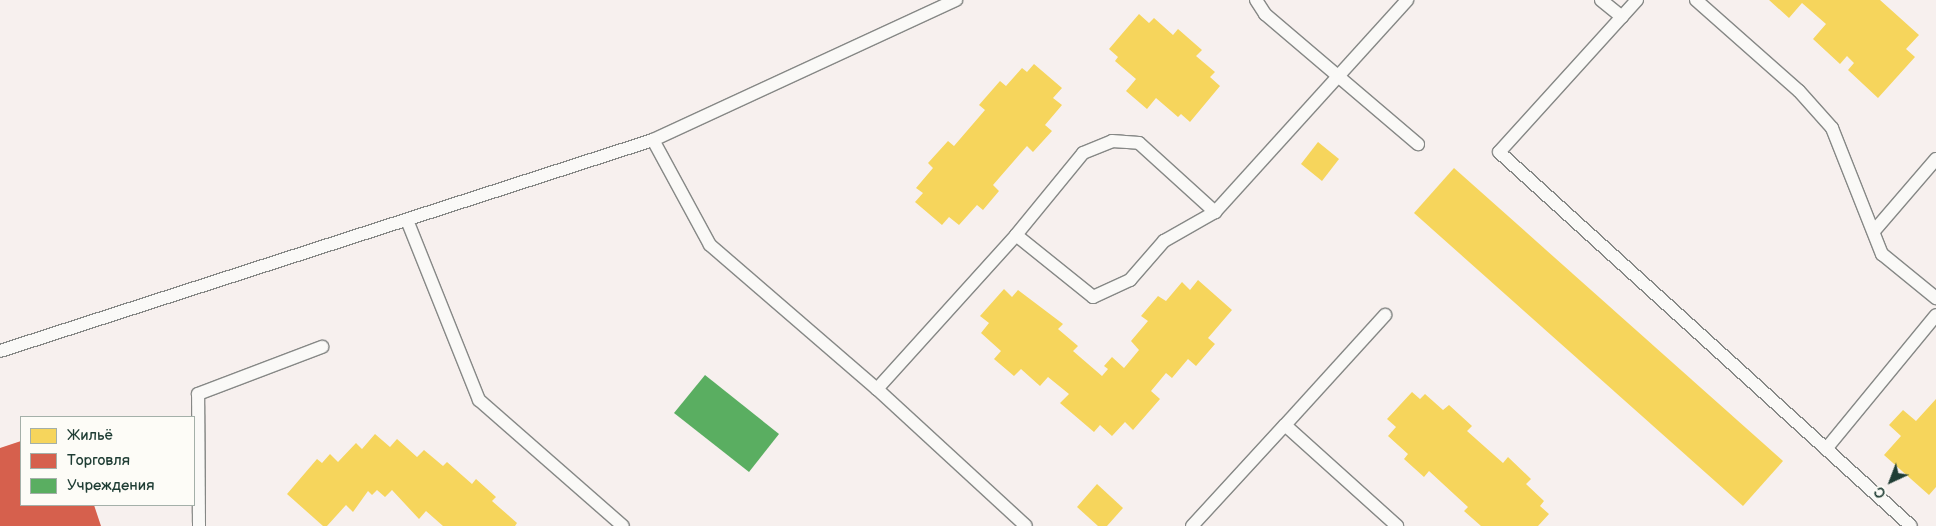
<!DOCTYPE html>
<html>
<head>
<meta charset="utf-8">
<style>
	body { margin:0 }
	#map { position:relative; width:1936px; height:526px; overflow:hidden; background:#f7f0ee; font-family:"Balsamiq Sans",sans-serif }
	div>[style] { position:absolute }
	.homes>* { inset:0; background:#f6d55c }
	.shops>* { inset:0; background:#d6604d }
	.public>* { inset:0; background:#5aae61 }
	.roads { filter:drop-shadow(1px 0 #868886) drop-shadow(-1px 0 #868886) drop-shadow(0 1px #868886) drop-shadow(0 -1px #868886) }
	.lane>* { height:12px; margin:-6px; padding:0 6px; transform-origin:6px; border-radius:6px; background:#faf9f7 }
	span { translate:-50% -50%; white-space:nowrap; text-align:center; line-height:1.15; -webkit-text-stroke:5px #fdfcf7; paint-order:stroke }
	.legend { position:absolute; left:20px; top:416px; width:175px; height:90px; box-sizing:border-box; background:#fdfcf7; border:1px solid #a4b0a9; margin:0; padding:6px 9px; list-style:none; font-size:15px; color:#1f3d34 }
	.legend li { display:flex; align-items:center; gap:10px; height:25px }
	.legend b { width:25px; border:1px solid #a4b0a9 }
	.north { position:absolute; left:1866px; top:456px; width:50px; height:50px; -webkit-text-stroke:4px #fdfcf7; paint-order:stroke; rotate:223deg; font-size:14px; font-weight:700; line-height:20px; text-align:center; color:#1f3d34 }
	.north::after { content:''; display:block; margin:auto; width:18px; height:22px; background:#1f3d34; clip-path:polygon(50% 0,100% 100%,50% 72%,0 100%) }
</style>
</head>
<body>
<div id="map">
	<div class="homes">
		<div style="clip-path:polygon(1769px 0,1880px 0,1919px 35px,1906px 49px,1915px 57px,1878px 98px,1848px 70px,1854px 63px,1847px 56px,1840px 64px,1813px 39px,1826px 24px,1802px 3px,1789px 18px)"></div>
		<div style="clip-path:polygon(1139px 14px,1149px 23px,1154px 18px,1173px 35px,1178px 29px,1202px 50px,1196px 56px,1215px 72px,1210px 77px,1220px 86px,1190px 122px,1181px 114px,1178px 117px,1156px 98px,1147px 109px,1126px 91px,1136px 79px,1115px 61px,1118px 57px,1109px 49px)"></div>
		<div style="clip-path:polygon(1034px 64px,1062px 88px,1053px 98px,1062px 105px,1045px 125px,1052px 131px,1033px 152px,1027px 146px,993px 185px,999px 191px,983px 210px,977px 205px,959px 225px,949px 217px,942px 225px,915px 202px,923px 193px,916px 188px,933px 168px,928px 163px,948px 141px,954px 146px,985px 110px,979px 105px,1000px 81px,1006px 86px,1022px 68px,1027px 72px)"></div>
		<div style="clip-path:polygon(1318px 142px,1339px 159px,1322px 181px,1301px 164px)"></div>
		<div style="clip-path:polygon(1454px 168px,1783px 461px,1743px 506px,1414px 213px)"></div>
		<div style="clip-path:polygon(1198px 280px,1232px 310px,1208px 338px,1215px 344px,1196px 366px,1188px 359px,1172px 378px,1166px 373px,1151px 391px,1160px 399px,1133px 430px,1125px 422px,1112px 436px,1100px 425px,1094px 432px,1060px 403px,1069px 394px,1048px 377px,1040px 386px,1021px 369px,1014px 376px,994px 359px,1001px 351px,981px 333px,989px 323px,980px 316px,1004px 289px,1012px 297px,1018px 290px,1063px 324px,1058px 329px,1078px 346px,1073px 351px,1102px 376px,1108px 369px,1104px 366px,1112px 357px,1124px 368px,1139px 350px,1131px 341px,1148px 321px,1141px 316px,1158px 296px,1166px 301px,1182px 282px,1190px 290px)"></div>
		<div style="clip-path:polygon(1412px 392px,1420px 399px,1425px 394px,1443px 410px,1449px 405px,1472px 426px,1467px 431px,1503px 463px,1508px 457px,1531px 479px,1526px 484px,1544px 501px,1540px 506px,1549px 514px,1538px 526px,1481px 526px,1464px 511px,1468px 507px,1429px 471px,1424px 477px,1404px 459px,1408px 454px,1388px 436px,1396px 427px,1387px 419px)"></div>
		<div style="clip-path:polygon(1936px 399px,1936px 487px,1929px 495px,1884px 455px,1901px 436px,1889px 425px,1903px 410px,1916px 421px)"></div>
		<div style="clip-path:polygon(375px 434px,390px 447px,397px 439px,417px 457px,424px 450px,443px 466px,447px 462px,472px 484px,476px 479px,496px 497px,492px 501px,517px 523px,515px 526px,443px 526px,426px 511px,419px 519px,392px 490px,385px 497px,377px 490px,372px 495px,368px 491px,353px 512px,346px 505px,327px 526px,323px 526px,287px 494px,317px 459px,322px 463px,330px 454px,338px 462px,356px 443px,362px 449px)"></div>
		<div style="clip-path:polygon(1097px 484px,1123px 508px,1107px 526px,1098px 526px,1077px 507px)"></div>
	</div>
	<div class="shops">
		<div style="clip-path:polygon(21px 441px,21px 505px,94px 505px,101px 526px,0 526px,0 448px)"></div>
	</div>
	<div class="public">
		<div style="clip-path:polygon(705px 375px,779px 434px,749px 472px,674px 413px)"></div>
	</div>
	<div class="roads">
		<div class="lane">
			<div style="left:1256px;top:0;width:17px;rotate:57deg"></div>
			<div style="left:1265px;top:14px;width:201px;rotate:40.4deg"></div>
			<div style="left:1601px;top:0;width:27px;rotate:39deg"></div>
			<div style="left:1637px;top:0;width:205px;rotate:132.2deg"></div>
			<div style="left:1499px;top:152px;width:556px;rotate:42.23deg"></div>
			<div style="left:1696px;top:0;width:137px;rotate:41.5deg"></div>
			<div style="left:1799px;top:91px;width:50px;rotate:48.3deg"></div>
			<div style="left:1832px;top:128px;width:136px;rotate:68.4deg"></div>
			<div style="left:1882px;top:254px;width:70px;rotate:39.2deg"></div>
			<div style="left:653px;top:140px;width:119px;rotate:61.5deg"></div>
			<div style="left:710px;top:245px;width:221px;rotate:40.8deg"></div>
			<div style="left:877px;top:389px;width:202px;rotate:42.6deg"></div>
			<div style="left:407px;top:220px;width:194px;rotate:68.2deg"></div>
			<div style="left:479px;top:400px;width:191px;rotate:41.2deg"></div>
			<div style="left:1874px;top:231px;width:95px;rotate:-49.3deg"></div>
			<div style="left:1016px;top:235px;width:106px;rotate:-50.7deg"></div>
			<div style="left:1083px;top:153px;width:31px;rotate:-22deg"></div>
			<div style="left:1112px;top:141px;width:27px;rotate:4deg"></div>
			<div style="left:1139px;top:143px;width:103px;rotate:42.2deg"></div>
			<div style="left:0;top:351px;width:686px;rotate:-17.91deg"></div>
			<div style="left:653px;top:140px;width:334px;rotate:-24.8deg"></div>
			<div style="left:877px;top:389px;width:207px;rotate:-47.9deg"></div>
			<div style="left:1016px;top:235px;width:99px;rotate:38.8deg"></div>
			<div style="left:1093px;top:297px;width:41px;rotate:-24.7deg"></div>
			<div style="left:1130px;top:280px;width:52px;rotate:-48.9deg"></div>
			<div style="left:1164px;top:241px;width:59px;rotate:-29.6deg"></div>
			<div style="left:1215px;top:212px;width:286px;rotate:-47.8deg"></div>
			<div style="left:1285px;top:425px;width:149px;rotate:-47.7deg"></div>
			<div style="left:1826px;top:449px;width:173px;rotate:-50.6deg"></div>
			<div style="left:199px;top:526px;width:132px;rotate:-90.4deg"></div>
			<div style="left:198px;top:394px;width:133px;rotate:-20.8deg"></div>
			<div style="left:1192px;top:526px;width:137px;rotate:-47.4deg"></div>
			<div style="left:1285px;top:425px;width:151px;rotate:42deg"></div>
		</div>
	</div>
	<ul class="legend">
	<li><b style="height:14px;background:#f6d55c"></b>Жильё</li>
	<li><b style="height:14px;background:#d6604d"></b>Торговля</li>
	<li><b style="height:14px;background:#5aae61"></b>Учреждения</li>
	</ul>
	<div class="north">С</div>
</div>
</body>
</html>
